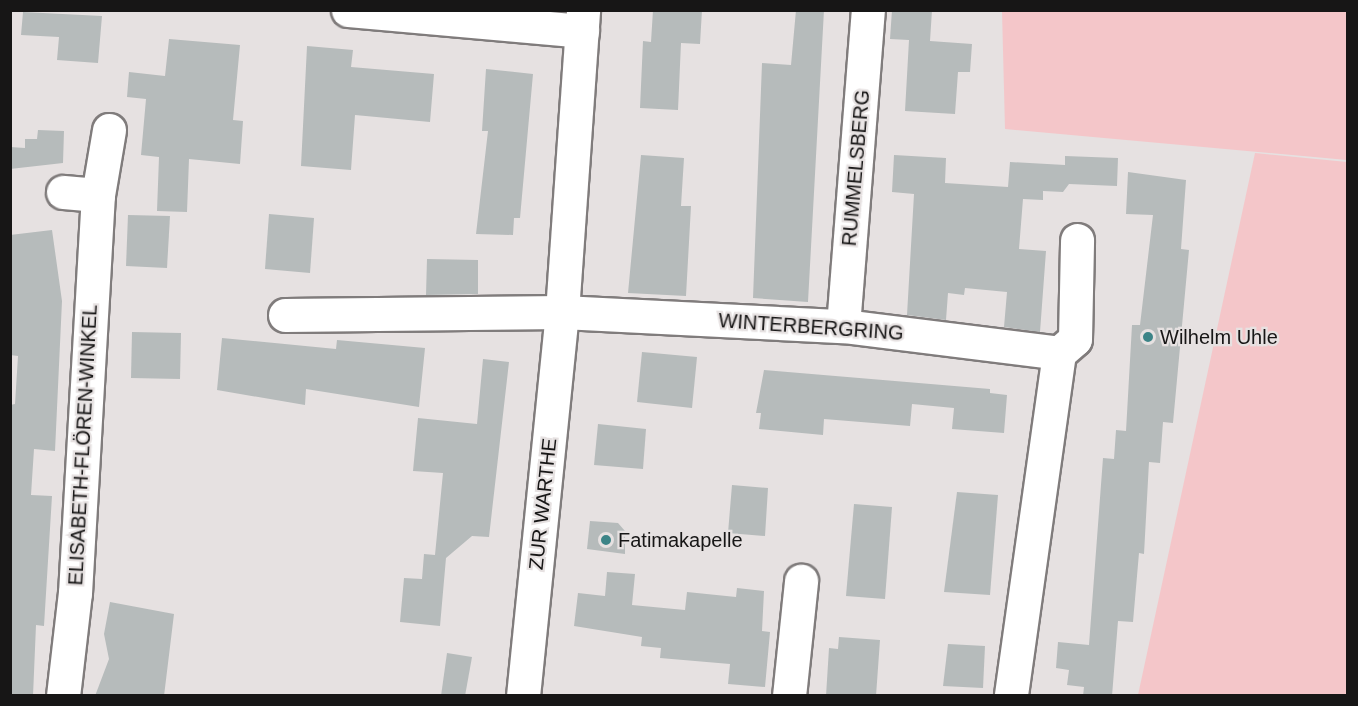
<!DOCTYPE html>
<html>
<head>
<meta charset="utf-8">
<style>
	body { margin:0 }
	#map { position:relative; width:1358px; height:706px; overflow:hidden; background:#e6e1e1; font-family:Helvetica,sans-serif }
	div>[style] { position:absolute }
	.green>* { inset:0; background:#f4c6c9 }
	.building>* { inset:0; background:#b6bbbb }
	.roads { filter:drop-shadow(2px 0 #807c7c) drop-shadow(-2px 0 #807c7c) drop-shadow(0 2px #807c7c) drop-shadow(0 -2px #807c7c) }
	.minor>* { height:33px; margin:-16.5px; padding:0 16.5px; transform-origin:16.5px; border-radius:16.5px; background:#fff }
	.dots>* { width:16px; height:16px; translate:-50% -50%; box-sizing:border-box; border:3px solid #e6e1e1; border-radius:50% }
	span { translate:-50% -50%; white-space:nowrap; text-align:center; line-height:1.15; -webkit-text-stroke:4.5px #e6e1e1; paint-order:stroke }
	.street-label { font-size:20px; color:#171616 }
	.poi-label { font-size:20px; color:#171616 }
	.left { translate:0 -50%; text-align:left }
	.frame { position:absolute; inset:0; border:12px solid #171616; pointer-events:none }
</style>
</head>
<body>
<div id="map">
	<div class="green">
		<div style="clip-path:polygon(1002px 11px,1347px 11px,1347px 160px,1005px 129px)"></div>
		<div style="clip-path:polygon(1255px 153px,1347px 162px,1347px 695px,1138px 695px)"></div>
	</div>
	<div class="building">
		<div style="clip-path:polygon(653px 10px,702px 10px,700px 44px,681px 43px,678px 110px,640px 108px,643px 41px,651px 42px)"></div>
		<div style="clip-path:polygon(796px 10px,824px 10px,808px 302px,753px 298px,762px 63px,791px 65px)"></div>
		<div style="clip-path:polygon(892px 10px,932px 10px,930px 41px,972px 44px,970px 72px,958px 72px,955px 114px,905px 111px,909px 40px,890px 39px)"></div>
		<div style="clip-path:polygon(23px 12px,102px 16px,98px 63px,57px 60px,59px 37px,21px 35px)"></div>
		<div style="clip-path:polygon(169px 39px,240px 45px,233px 120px,243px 121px,240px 164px,189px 159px,187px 212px,157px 211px,159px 157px,141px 155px,146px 99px,127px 97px,129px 72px,165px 76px)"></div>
		<div style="clip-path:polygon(307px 46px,353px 50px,351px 67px,434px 74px,430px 122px,355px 115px,351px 170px,301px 166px)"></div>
		<div style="clip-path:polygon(486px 69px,533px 74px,520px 218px,514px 218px,513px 235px,476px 234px,488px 131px,482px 131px)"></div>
		<div style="clip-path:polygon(38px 130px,64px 131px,63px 163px,10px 169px,10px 147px,25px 148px,25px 139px,37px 139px)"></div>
		<div style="clip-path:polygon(641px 155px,684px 158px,681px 206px,691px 206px,686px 296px,628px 293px)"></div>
		<div style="clip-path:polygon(894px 155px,946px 158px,945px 183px,1008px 187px,1010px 162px,1065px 165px,1065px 156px,1118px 158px,1117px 186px,1069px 184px,1063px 192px,1043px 191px,1043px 200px,1023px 199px,1019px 249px,1046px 251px,1040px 332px,1004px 327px,1007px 292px,965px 288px,964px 295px,948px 293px,946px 320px,907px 315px,914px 194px,892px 192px)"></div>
		<div style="clip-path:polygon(1128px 172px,1186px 180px,1181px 249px,1189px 250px,1173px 423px,1163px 422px,1160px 463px,1149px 462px,1144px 554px,1139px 553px,1133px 622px,1118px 621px,1112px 696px,1083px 696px,1084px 687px,1067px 685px,1069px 670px,1056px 668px,1058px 642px,1089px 645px,1103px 458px,1114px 459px,1116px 430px,1126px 431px,1132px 325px,1140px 325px,1153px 215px,1126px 214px)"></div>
		<div style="clip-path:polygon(269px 214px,314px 218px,310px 273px,265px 269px)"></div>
		<div style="clip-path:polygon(128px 215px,170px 216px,167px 268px,126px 266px)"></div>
		<div style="clip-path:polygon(52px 230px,62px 301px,55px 451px,34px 449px,31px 495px,52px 496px,44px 626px,36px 625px,33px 696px,10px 696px,10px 405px,15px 404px,18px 356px,10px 355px,10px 235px)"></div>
		<div style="clip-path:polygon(427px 259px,478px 260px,478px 294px,426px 295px)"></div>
		<div style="clip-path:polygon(132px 332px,181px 333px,180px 379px,131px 378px)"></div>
		<div style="clip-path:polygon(222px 338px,336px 349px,337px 340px,425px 348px,419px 407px,306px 389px,305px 405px,217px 390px)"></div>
		<div style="clip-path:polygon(642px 352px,697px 357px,692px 408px,637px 402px)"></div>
		<div style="clip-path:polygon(483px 359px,509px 362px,489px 537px,472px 536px,446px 558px,440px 626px,400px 622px,404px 578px,422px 579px,424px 554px,435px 555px,443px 473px,413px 471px,418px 418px,477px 424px)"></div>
		<div style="clip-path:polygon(764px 370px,990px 389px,990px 393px,1007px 395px,1004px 433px,952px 429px,954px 408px,912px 404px,910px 426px,824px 419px,823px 435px,759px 429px,761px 413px,756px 413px)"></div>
		<div style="clip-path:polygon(598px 424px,646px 429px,643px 469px,594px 465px)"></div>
		<div style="clip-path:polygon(732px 485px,768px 488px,765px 536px,728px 533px)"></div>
		<div style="clip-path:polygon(957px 492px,998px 495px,990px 595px,944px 592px)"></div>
		<div style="clip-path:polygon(854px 504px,892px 507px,885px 599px,846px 596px)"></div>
		<div style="clip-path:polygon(590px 521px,618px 523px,625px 531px,625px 554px,587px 549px)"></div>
		<div style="clip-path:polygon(607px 572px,635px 574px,632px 605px,685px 610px,687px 592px,736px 597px,737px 588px,764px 591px,762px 631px,770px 632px,765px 687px,728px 684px,730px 664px,660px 658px,661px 648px,641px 646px,642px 637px,574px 626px,578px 593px,605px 596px)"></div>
		<div style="clip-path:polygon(110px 602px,174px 614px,164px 696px,95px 696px,109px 659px,104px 634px)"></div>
		<div style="clip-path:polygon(839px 637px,880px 640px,876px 696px,826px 696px,829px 648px,838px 649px)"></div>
		<div style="clip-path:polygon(948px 644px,985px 646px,983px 688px,943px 686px)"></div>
		<div style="clip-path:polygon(447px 653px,472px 657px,465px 696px,441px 696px)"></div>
	</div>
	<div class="roads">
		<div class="minor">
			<div style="left:348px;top:10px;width:235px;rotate:5.1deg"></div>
			<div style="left:63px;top:192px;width:35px;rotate:5deg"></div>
			<div style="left:285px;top:315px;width:277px;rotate:-0.6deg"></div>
			<div style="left:562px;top:312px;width:281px;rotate:2.9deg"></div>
			<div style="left:843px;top:326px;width:218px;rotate:7.1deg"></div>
			<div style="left:1059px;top:353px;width:346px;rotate:98deg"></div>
			<div style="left:843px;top:326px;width:317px;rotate:-85.5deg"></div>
			<div style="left:1059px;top:353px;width:21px;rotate:-41deg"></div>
			<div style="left:1075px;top:339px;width:99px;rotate:-88.8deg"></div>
			<div style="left:63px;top:696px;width:104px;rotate:-83.4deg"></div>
			<div style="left:75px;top:593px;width:399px;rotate:-86.7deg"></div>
			<div style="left:98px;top:195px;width:66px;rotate:-80.4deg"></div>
			<div style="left:523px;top:696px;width:386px;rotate:-84.2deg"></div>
			<div style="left:562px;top:312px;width:303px;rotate:-86deg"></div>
			<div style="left:789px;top:696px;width:116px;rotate:-84deg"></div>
		</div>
	</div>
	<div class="dots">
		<div style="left:1148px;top:337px;background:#3c8487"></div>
		<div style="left:606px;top:540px;background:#3c8487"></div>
	</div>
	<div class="street-label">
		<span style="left:856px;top:168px;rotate:-85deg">RUMMELSBERG</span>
		<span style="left:811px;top:327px;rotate:4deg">WINTERBERGRING</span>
		<span style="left:83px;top:445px;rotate:-87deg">ELISABETH-FLÖREN-WINKEL</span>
		<span style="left:543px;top:504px;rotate:-84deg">ZUR WARTHE</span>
	</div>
	<div class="poi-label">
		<span class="left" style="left:1160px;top:337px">Wilhelm Uhle</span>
		<span class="left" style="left:618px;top:540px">Fatimakapelle</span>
	</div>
	<div class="frame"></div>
</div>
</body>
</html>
